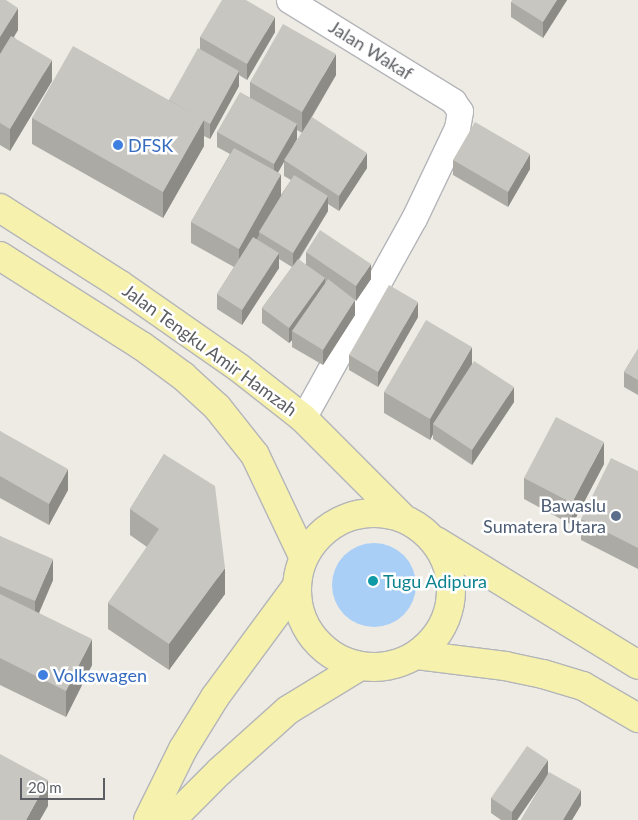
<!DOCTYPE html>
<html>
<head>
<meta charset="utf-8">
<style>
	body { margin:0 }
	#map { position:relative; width:638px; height:820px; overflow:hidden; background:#edebe3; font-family:Lato,sans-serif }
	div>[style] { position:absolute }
	.water>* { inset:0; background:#a9cff7 }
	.round { border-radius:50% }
	.roads { filter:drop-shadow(1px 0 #b4b5b9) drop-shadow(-1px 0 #b4b5b9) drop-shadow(0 1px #b4b5b9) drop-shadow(0 -1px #b4b5b9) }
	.street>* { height:25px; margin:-12.5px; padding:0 12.5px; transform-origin:12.5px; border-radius:12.5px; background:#fff }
	.primary>* { height:28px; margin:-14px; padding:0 14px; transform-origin:14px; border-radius:14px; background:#f7f1ae }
	.primary>.ring { margin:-14px; padding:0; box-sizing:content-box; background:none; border:28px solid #f7f1ae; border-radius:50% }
	.wall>* { inset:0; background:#acaaa5 }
	.shaded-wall>* { inset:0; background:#8c8b86 }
	.building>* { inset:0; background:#c8c6c0 }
	.dots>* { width:14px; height:14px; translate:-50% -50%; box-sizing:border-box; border:2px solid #fff; border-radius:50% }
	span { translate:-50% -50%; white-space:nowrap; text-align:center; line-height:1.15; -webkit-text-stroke:5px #fff; paint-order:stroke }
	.street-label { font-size:18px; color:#5c5e63 }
	.shop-label { font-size:18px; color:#366cbe }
	.left { translate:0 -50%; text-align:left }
	.service-label { font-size:18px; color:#4e5e75 }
	.right { translate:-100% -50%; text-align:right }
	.culture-label { font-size:18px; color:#0d838f }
	.scale { position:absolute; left:20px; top:778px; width:85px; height:22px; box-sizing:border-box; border:2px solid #5c5e63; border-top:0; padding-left:6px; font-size:15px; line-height:18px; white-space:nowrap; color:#5c5e63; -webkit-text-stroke:4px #fff; paint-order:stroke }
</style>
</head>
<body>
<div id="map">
	<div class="water">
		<div class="round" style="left:332px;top:543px;width:84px;height:84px"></div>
	</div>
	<div class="roads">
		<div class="street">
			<div style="left:289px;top:0;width:193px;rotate:31.6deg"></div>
			<div style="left:453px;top:101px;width:12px;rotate:55deg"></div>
			<div style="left:460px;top:111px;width:17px;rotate:100deg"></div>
			<div style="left:457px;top:128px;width:100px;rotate:115.5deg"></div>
			<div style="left:414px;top:218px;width:229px;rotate:119deg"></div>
		</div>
		<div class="primary">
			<div style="left:0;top:208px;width:141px;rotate:32.6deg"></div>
			<div style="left:119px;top:284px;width:145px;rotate:34.9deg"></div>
			<div style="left:238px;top:367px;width:83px;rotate:38.1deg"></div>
			<div style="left:303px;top:418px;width:139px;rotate:45deg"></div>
			<div style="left:0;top:256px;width:168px;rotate:32.4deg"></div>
			<div style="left:142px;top:346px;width:51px;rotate:36.2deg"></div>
			<div style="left:183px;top:376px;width:46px;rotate:42.4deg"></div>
			<div style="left:217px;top:407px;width:61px;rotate:51.6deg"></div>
			<div style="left:255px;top:455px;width:112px;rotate:64.6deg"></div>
			<div class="ring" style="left:297px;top:513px;width:126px;height:126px"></div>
			<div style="left:436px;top:541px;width:237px;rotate:31.5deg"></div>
			<div style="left:417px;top:655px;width:89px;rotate:7.1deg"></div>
			<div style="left:505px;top:666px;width:39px;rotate:12deg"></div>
			<div style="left:543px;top:674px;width:42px;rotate:16.7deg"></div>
			<div style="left:583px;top:686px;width:64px;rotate:30.2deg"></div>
			<div style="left:148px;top:820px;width:79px;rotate:-63.8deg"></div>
			<div style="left:183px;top:749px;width:61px;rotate:-58.4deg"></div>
			<div style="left:215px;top:697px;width:137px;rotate:-53.6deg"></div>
			<div style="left:171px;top:820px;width:69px;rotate:-45deg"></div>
			<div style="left:220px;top:771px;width:91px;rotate:-41.9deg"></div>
			<div style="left:288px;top:710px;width:84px;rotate:-31.4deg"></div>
		</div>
	</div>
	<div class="wall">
		<div style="clip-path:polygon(0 0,18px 30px,14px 37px,52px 81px,10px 151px,0 145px)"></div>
		<div style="clip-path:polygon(567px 0,543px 38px,511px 17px,511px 2px)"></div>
		<div style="clip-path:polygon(275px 32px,247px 80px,239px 75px,239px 86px,210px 139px,204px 136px,204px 146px,163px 218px,32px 144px,32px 118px,169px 100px,200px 50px,200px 37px)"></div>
		<div style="clip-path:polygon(evenodd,336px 75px,308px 124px,367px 168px,339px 211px,328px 204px,328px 211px,299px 260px,306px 265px,306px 252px,371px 279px,356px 301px,354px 299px,355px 315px,323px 365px,292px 347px,292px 340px,289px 343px,262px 323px,262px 308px,292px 267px,279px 259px,279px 268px,242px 325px,217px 309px,217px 294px,234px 267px,191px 243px,191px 222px,230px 154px,217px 147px,217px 132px,250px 97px,250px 82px,336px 75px,297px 130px,302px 133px,289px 152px,297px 139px,297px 130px,336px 75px,284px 162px,284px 176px,291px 180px,281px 195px,278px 173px,284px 162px)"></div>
		<div style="clip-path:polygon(453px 160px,530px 169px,508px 207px,453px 175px)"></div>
		<div style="clip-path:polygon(418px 317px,378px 387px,349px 370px,349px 355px)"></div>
		<div style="clip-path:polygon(638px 349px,638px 395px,624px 387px,624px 372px)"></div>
		<div style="clip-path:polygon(472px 366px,514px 402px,472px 465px,433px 439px,433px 434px,430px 440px,384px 413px,384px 392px)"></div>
		<div style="clip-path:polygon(0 431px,68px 490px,49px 525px,0 498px)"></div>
		<div style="clip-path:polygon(164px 454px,225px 594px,169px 670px,108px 629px,108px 603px,147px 547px,130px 535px,130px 509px)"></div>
		<div style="clip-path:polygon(604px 464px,572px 525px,524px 499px,524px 478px)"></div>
		<div style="clip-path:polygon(638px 471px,638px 569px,581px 540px,581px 519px)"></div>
		<div style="clip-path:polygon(0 536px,53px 580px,39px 613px,92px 665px,66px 717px,0 685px)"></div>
		<div style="clip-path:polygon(548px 774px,581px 805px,572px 820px,521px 820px,545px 779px,517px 820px,501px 820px,491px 813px,491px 798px)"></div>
	</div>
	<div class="shaded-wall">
		<div style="clip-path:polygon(557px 0,567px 0,543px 38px,543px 22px)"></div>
		<div style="clip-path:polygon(18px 8px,18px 30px,0 58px,0 37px)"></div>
		<div style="clip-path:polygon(275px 17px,275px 32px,247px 80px,247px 64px)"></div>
		<div style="clip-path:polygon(336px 54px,336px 75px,302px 133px,302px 112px)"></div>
		<div style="clip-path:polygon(52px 60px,52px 81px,10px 151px,10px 129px)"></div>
		<div style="clip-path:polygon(239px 71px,239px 86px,210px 139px,210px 124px)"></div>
		<div style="clip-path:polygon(204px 120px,204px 146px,163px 218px,163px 192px)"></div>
		<div style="clip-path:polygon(297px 124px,297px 139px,274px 179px,274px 164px)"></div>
		<div style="clip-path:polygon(367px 153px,367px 168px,339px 211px,339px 196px)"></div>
		<div style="clip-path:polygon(530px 154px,530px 169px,508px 207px,508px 192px)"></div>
		<div style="clip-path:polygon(281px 174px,281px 196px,259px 232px,259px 235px,239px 270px,239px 249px)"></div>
		<div style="clip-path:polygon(328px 196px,328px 211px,293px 268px,293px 253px)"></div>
		<div style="clip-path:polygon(279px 253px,279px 268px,242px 325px,242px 310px)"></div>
		<div style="clip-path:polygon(371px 264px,371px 279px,356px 301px,356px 286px)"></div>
		<div style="clip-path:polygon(325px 278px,325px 293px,292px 331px,292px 340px,289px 343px,289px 328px)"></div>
		<div style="clip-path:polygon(355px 300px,355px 315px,323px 365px,323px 350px)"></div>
		<div style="clip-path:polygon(418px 302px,418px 317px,378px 387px,378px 372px)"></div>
		<div style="clip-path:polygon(472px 347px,472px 368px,433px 424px,433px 434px,430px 440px,430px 419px)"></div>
		<div style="clip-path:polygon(514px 387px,514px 402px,472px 465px,472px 450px)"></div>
		<div style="clip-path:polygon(604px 442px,604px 464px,572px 525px,572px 503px)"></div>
		<div style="clip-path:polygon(68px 469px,68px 490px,49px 525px,49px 504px)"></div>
		<div style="clip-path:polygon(53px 559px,53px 580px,35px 622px,35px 601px)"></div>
		<div style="clip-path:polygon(225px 568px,225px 594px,169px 670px,169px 644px)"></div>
		<div style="clip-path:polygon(92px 639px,92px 665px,66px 717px,66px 691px)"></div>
		<div style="clip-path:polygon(548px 760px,548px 775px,517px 820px,512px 820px,512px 812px)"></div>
		<div style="clip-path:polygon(48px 780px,48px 806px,40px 820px,26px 820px)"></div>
		<div style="clip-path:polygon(581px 790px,581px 805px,572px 820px,563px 820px)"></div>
	</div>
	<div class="building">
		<div style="clip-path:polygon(0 0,6px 0,18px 8px,0 37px)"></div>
		<div style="clip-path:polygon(222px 0,246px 0,275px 17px,247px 64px,200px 37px)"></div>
		<div style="clip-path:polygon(512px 0,557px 0,543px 22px,511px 2px)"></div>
		<div style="clip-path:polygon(283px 24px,336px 54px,302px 112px,250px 82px)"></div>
		<div style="clip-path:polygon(11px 36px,52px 60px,10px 129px,0 123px,0 54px)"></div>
		<div style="clip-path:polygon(73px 46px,204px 120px,163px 192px,32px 118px)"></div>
		<div style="clip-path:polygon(198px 48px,239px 71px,210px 124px,169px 100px)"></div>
		<div style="clip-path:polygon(240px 92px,297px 124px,274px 164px,217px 132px)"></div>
		<div style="clip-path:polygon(312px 117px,367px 153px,339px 196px,284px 160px)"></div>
		<div style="clip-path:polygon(475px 122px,530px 154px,508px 192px,453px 160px)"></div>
		<div style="clip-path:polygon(234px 148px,281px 174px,239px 249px,191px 222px)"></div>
		<div style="clip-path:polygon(294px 175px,328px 196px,293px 253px,259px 232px)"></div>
		<div style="clip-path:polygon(320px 230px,371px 264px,356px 286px,306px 252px)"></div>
		<div style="clip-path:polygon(253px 237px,279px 253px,242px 310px,217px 294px)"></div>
		<div style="clip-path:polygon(298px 259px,325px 278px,289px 328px,262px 308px)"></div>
		<div style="clip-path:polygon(328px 279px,355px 300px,323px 350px,292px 331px)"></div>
		<div style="clip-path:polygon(389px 285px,418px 302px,378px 372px,349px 355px)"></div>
		<div style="clip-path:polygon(426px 320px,472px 347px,430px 419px,384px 392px)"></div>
		<div style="clip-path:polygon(638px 349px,638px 380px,624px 372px)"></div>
		<div style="clip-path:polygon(474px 361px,514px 387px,472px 450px,433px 424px)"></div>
		<div style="clip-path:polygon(556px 417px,604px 442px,572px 503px,524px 478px)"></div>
		<div style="clip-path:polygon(0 431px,68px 469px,49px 504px,0 476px)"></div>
		<div style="clip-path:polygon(164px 454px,215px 486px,225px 568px,169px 644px,108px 603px,159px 529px,130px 509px)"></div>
		<div style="clip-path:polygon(611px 458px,638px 471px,638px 548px,581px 519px)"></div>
		<div style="clip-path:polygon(0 536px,53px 559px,35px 601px,0 586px)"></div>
		<div style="clip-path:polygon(0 594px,92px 639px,66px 691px,0 658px)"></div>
		<div style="clip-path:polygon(527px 746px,548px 760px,512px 812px,491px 798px)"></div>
		<div style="clip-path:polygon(0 754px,48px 780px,26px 820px,0 820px)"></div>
		<div style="clip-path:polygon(549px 772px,581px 790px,563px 820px,521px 820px)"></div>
	</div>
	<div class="dots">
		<div style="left:118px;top:145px;background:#3f7fe0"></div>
		<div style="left:616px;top:516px;background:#5c6f8a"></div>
		<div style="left:373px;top:581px;background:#0f9aa8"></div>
		<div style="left:43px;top:675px;background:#3f7fe0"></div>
	</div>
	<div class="street-label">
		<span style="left:371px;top:50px;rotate:32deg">Jalan Wakaf</span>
		<span style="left:210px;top:350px;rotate:36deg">Jalan Tengku Amir Hamzah</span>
	</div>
	<div class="shop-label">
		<span class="left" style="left:128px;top:145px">DFSK</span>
		<span class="left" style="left:53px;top:675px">Volkswagen</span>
	</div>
	<div class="service-label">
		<span class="right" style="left:606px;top:516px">Bawaslu<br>Sumatera Utara</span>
	</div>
	<div class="culture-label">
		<span class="left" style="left:383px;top:581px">Tugu Adipura</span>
	</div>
	<div class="scale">20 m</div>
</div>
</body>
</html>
